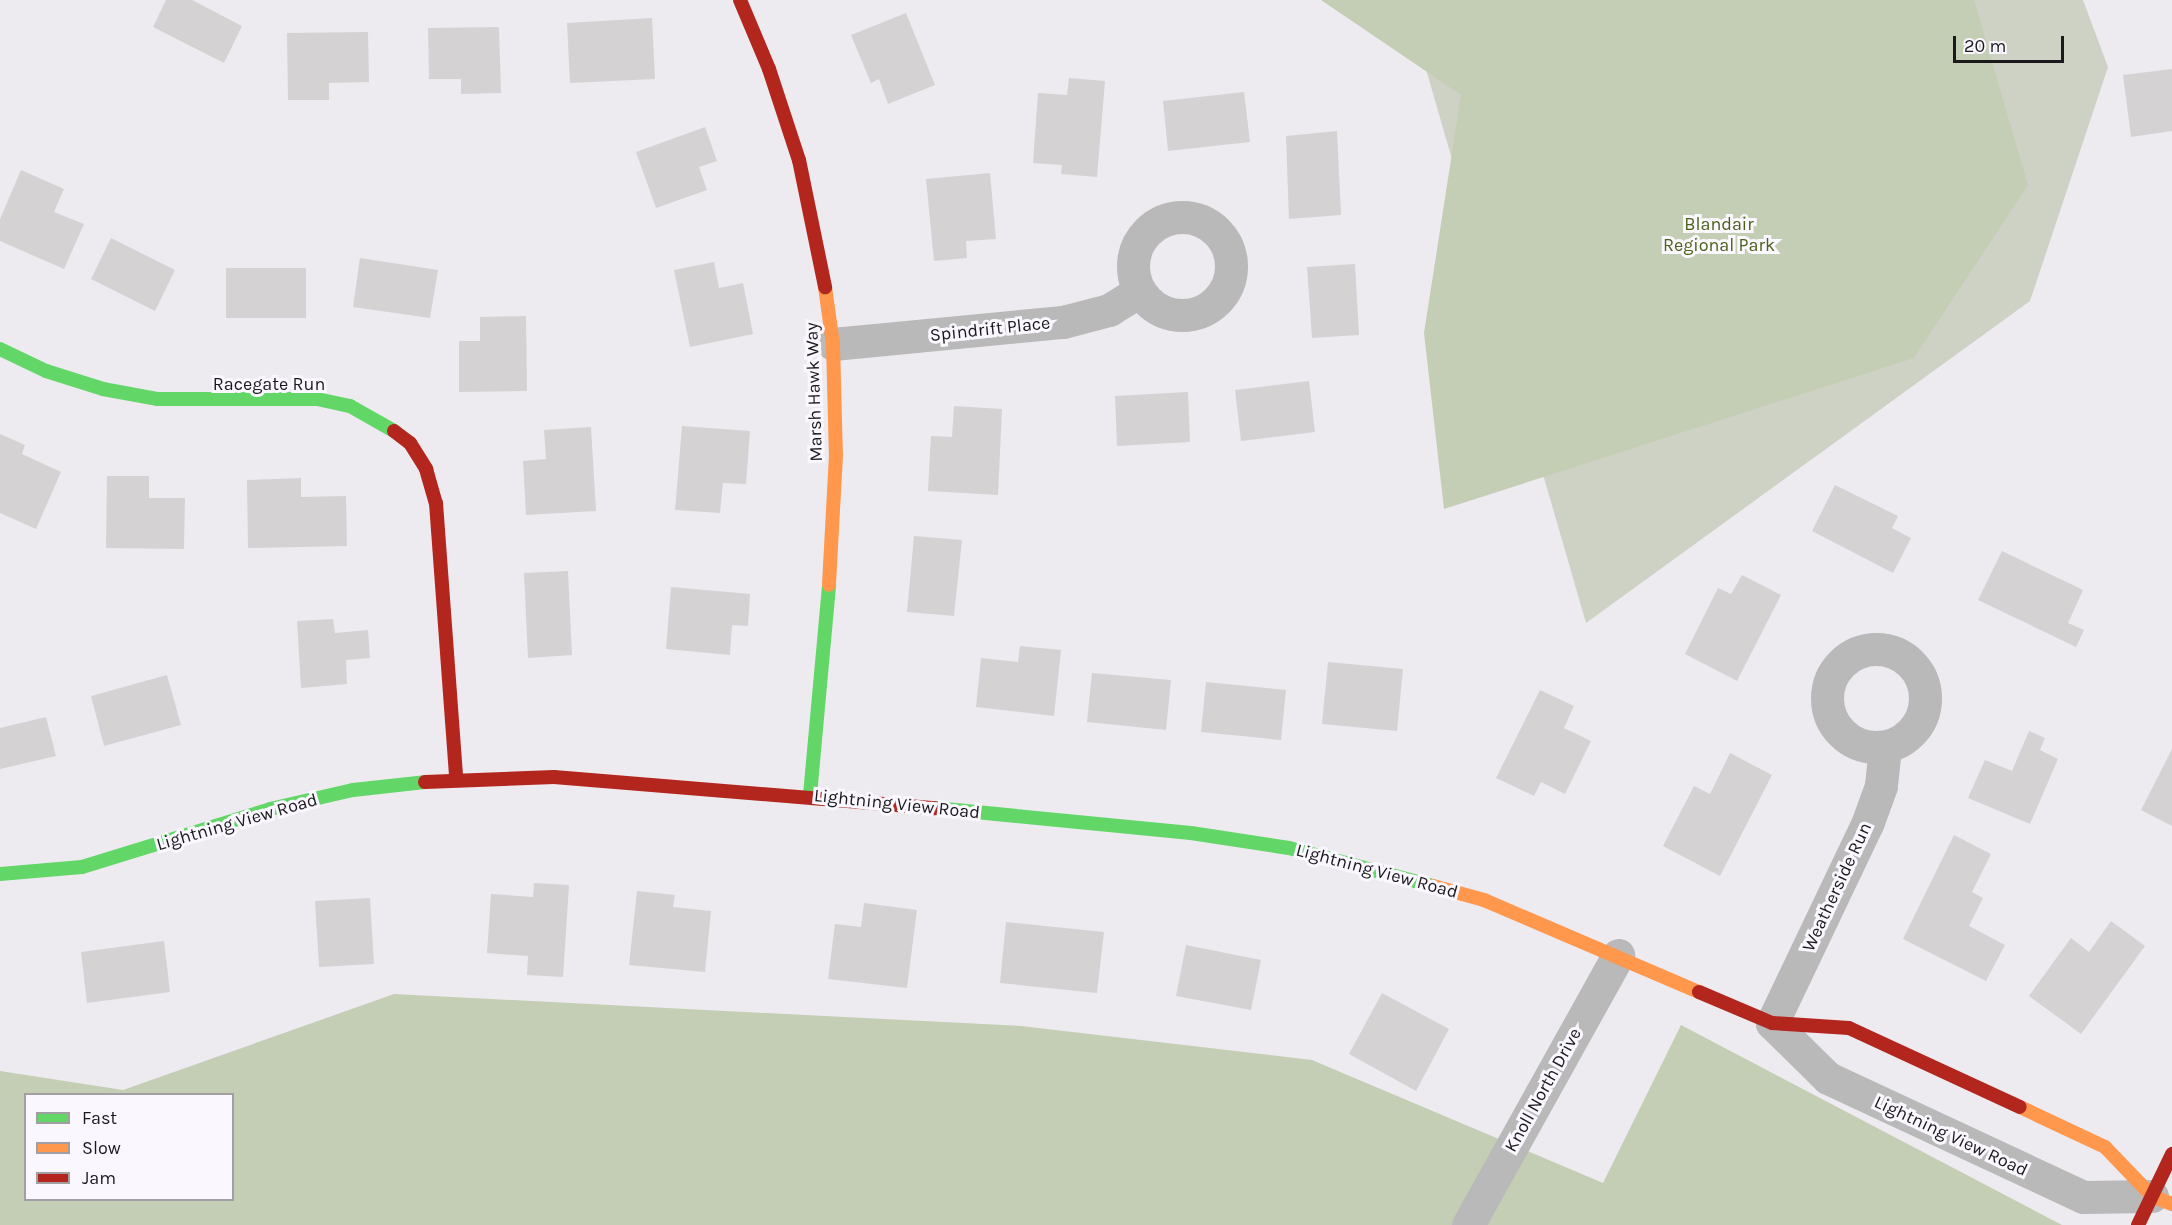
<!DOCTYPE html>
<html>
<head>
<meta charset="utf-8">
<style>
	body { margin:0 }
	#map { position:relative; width:2172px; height:1225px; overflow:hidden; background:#edebf0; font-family:Karla,sans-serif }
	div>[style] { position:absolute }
	.green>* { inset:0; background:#cdd2c4 }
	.forest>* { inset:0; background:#c4ceb5 }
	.building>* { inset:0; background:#d5d2d4 }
	.street>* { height:33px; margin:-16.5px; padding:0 16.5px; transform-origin:16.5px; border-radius:16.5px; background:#b9b9b9 }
	.street>.ring { margin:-16.5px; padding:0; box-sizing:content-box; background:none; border:33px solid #b9b9b9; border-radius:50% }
	.fast>* { height:14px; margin:-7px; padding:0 7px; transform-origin:7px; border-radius:7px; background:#63d668 }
	.slow>* { height:14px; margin:-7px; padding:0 7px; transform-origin:7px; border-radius:7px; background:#ff974d }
	.jam>* { height:14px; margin:-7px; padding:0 7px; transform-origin:7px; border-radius:7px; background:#b3261e }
	span { translate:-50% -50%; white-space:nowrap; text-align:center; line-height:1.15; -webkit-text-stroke:6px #faf7ff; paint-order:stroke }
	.park-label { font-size:18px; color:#4b6118 }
	.street-label { font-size:18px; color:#1b191c }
	.legend { position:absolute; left:24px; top:1093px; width:210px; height:108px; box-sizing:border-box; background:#faf7ff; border:2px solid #a19ea4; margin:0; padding:8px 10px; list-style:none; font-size:18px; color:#1b191c }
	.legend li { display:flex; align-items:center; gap:12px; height:30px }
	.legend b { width:30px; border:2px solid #a19ea4 }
	.scale { position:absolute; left:1953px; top:36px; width:111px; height:27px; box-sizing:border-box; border:3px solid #1b191c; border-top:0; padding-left:8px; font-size:18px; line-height:21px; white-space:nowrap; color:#1b191c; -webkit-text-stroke:4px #faf7ff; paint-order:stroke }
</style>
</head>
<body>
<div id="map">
	<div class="green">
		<div style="clip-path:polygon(1406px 0,2083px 0,2108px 67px,2030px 301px,1586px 623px)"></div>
	</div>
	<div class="forest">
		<div style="clip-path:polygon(1321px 0,1974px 0,2028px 185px,1914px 358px,1444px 509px,1424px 333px,1461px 95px)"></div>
		<div style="clip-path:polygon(evenodd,394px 994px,1021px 1026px,1312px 1060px,1603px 1183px,1681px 1025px,2062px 1225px,0 1225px,0 1071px,123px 1090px,394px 994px,26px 1094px,232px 1094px,232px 1200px,26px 1200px,26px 1094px)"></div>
	</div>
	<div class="building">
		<div style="clip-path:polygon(166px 0,192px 0,242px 26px,224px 63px,153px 27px)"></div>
		<div style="clip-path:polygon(906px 13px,935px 85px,888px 104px,879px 79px,871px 83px,851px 35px)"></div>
		<div style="clip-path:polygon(652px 18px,655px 79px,570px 83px,567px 23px)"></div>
		<div style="clip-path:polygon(499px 27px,501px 93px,461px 94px,461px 79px,429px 79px,428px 28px)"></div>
		<div style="clip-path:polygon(368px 32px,369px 82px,329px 83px,329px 100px,288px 100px,287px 33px)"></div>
		<div style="clip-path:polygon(2172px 69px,2172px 131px,2131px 137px,2123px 75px)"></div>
		<div style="clip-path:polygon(1069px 78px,1105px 81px,1097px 177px,1061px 174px,1062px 165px,1033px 163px,1038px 93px,1067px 95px)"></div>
		<div style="clip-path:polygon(1244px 92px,1250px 142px,1168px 151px,1163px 101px)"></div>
		<div style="clip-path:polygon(705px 127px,717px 161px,699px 167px,707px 190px,656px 208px,636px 152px)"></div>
		<div style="clip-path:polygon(1337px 131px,1341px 215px,1289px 219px,1286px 136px)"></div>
		<div style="clip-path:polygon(21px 170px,64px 189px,54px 212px,84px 224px,64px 269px,0 241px,0 219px)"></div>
		<div style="clip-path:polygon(990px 173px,996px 239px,966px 241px,967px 258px,934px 261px,926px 179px)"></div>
		<div style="clip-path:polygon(111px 238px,175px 270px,155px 311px,91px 279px)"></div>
		<div style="clip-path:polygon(360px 258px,438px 270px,430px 318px,353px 307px)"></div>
		<div style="clip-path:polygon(714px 262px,719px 288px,743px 283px,753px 334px,690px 347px,674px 270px)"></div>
		<div style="clip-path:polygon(1355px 264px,1359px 335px,1312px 338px,1307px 267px)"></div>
		<div style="clip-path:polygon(226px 268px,306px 268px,306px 318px,226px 318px)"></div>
		<div style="clip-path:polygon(526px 316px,527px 391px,459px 392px,459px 341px,480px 341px,480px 317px)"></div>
		<div style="clip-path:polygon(1309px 381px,1315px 432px,1241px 441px,1235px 390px)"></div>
		<div style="clip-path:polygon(1188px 392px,1190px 442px,1117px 446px,1115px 396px)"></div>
		<div style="clip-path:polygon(954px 406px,1002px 409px,998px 495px,928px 491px,931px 436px,952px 437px)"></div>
		<div style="clip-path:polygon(682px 426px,750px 431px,746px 484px,723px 483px,720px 513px,675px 510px)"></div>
		<div style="clip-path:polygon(591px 427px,596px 511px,526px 515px,523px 461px,546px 459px,544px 430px)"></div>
		<div style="clip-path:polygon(0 434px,25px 445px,22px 454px,61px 472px,36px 529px,0 513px)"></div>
		<div style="clip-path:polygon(107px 476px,149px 476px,149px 498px,185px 498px,184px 549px,106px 548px)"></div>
		<div style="clip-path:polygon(301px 478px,301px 497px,346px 496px,347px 546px,248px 548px,247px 480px)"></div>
		<div style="clip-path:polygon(1835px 485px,1898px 516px,1892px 528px,1911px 538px,1893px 573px,1812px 531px)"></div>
		<div style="clip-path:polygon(914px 536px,962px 540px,954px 616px,907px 612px)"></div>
		<div style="clip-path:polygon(2002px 551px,2083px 590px,2068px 623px,2084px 630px,2076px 647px,1978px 600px)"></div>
		<div style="clip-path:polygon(568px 571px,572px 655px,528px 658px,524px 573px)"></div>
		<div style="clip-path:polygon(1742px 575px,1781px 595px,1737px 681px,1685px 654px,1718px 588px,1731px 594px)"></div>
		<div style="clip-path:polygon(671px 587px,750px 594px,748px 626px,732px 625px,730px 655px,666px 649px)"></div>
		<div style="clip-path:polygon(333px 619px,335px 633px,368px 630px,370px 658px,346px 660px,347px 684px,301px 688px,297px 621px)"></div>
		<div style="clip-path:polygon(1020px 646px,1061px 650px,1054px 716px,976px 707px,981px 658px,1018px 662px)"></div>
		<div style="clip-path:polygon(1328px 662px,1403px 669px,1397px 731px,1322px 724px)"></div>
		<div style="clip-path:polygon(1092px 673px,1171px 680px,1166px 730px,1087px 722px)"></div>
		<div style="clip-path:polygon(167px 675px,181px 725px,104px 746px,91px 696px)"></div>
		<div style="clip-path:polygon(1206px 682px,1286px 690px,1281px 740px,1201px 732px)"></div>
		<div style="clip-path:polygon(1540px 690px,1574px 706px,1564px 728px,1591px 741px,1565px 794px,1541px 782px,1534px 796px,1496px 778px)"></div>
		<div style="clip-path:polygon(46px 717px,56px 756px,0 769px,0 728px)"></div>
		<div style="clip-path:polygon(2029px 731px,2045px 738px,2040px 750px,2058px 759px,2030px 824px,1968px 798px,1985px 760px,2012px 771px)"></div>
		<div style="clip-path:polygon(2172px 749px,2172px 826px,2141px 810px)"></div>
		<div style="clip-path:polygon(1730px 753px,1772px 775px,1720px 876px,1663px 846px,1694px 786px,1710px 794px)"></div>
		<div style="clip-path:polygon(1954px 835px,1991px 854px,1972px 892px,1983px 898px,1969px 926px,2005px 945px,1986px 981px,1903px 939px)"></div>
		<div style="clip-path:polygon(534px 883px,569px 885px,563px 977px,527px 975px,528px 956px,487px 953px,491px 894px,533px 897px)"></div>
		<div style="clip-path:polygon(637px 891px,675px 895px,673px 907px,711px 911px,705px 972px,629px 965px)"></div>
		<div style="clip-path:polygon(370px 898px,374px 964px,319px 967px,315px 901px)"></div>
		<div style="clip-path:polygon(864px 903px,917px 910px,907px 988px,828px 979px,835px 924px,861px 927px)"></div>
		<div style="clip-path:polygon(2111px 921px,2145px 946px,2081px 1034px,2029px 996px,2071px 938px,2089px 952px)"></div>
		<div style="clip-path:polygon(1006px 922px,1104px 932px,1097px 993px,1000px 983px)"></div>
		<div style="clip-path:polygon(164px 941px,170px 992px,87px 1003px,81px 952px)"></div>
		<div style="clip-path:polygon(1186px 945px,1261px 960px,1251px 1010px,1176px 996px)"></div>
		<div style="clip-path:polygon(1382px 993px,1449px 1029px,1416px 1091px,1349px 1054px)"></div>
	</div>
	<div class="street">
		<div class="ring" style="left:1133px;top:217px;width:65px;height:65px"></div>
		<div style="left:833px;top:344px;width:231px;rotate:-5.5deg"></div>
		<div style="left:1063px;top:322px;width:48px;rotate:-14.6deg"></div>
		<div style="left:1109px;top:310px;width:36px;rotate:-32deg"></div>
		<div class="ring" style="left:1827px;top:649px;width:65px;height:65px"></div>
		<div style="left:1885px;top:747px;width:39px;rotate:96deg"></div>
		<div style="left:1881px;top:786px;width:38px;rotate:110deg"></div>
		<div style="left:1868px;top:822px;width:223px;rotate:115.5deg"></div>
		<div style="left:1772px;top:1023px;width:78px;rotate:44.5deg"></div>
		<div style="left:1828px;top:1078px;width:281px;rotate:25deg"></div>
		<div style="left:2083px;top:1197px;width:69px;rotate:-0.8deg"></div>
		<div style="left:1468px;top:1225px;width:309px;rotate:-60.9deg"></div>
	</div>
	<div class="fast">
		<div style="left:0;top:349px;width:51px;rotate:25.6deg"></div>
		<div style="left:46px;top:371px;width:60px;rotate:17.5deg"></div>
		<div style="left:103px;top:389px;width:56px;rotate:10.3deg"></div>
		<div style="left:158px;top:399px;width:159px"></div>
		<div style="left:317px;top:399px;width:34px;rotate:12deg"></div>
		<div style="left:350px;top:406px;width:51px;rotate:29.6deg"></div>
		<div style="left:810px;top:795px;width:211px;rotate:-84.8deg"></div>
		<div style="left:935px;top:808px;width:257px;rotate:5.6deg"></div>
		<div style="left:1191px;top:833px;width:99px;rotate:8.7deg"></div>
		<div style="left:1289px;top:848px;width:149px;rotate:14.8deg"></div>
		<div style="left:0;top:874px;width:82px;rotate:-4.9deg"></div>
		<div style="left:82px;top:867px;width:197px;rotate:-17.1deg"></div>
		<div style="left:270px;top:809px;width:85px;rotate:-12.9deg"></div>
		<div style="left:353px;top:790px;width:72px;rotate:-6.3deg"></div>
	</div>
	<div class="slow">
		<div style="left:825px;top:287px;width:58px;rotate:82deg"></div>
		<div style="left:833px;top:344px;width:111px;rotate:88.5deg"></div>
		<div style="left:836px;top:455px;width:130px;rotate:93.1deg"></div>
		<div style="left:1433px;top:886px;width:53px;rotate:15.4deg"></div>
		<div style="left:1484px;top:900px;width:234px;rotate:23.2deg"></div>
		<div style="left:2020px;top:1107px;width:94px;rotate:25.2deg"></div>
		<div style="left:2105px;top:1147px;width:68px;rotate:46.2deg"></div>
		<div style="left:2152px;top:1196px;width:22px;rotate:22deg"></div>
	</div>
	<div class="jam">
		<div style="left:740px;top:0;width:75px;rotate:67.2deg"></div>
		<div style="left:769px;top:69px;width:96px;rotate:71.8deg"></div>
		<div style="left:799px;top:160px;width:130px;rotate:78.4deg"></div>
		<div style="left:394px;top:431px;width:20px;rotate:37deg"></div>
		<div style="left:410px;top:443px;width:31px;rotate:58deg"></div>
		<div style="left:426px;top:469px;width:35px;rotate:74deg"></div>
		<div style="left:436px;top:503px;width:276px;rotate:85.8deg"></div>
		<div style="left:425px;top:782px;width:129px;rotate:-2.2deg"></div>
		<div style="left:554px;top:777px;width:382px;rotate:4.7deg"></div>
		<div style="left:1699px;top:992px;width:79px;rotate:23deg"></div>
		<div style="left:1772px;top:1023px;width:77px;rotate:3.7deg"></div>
		<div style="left:1849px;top:1028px;width:188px;rotate:24.8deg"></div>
		<div style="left:2138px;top:1225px;width:79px;rotate:-64.4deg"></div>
	</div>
	<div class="park-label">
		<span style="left:1719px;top:235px">Blandair<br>Regional Park</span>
	</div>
	<div class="street-label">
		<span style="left:990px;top:329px;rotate:-6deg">Spindrift Place</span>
		<span style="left:269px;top:384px">Racegate Run</span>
		<span style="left:814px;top:392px;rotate:-92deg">Marsh Hawk Way</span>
		<span style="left:897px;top:804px;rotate:6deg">Lightning View Road</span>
		<span style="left:237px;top:822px;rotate:-16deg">Lightning View Road</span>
		<span style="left:1377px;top:871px;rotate:15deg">Lightning View Road</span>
		<span style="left:1837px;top:887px;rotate:-65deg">Weatherside Run</span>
		<span style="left:1543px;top:1090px;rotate:-61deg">Knoll North Drive</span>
		<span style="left:1951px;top:1136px;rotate:25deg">Lightning View Road</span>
	</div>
	<ul class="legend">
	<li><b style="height:8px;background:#63d668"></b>Fast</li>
	<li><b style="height:8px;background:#ff974d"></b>Slow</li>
	<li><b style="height:8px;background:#b3261e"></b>Jam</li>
	</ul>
	<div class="scale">20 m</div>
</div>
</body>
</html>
